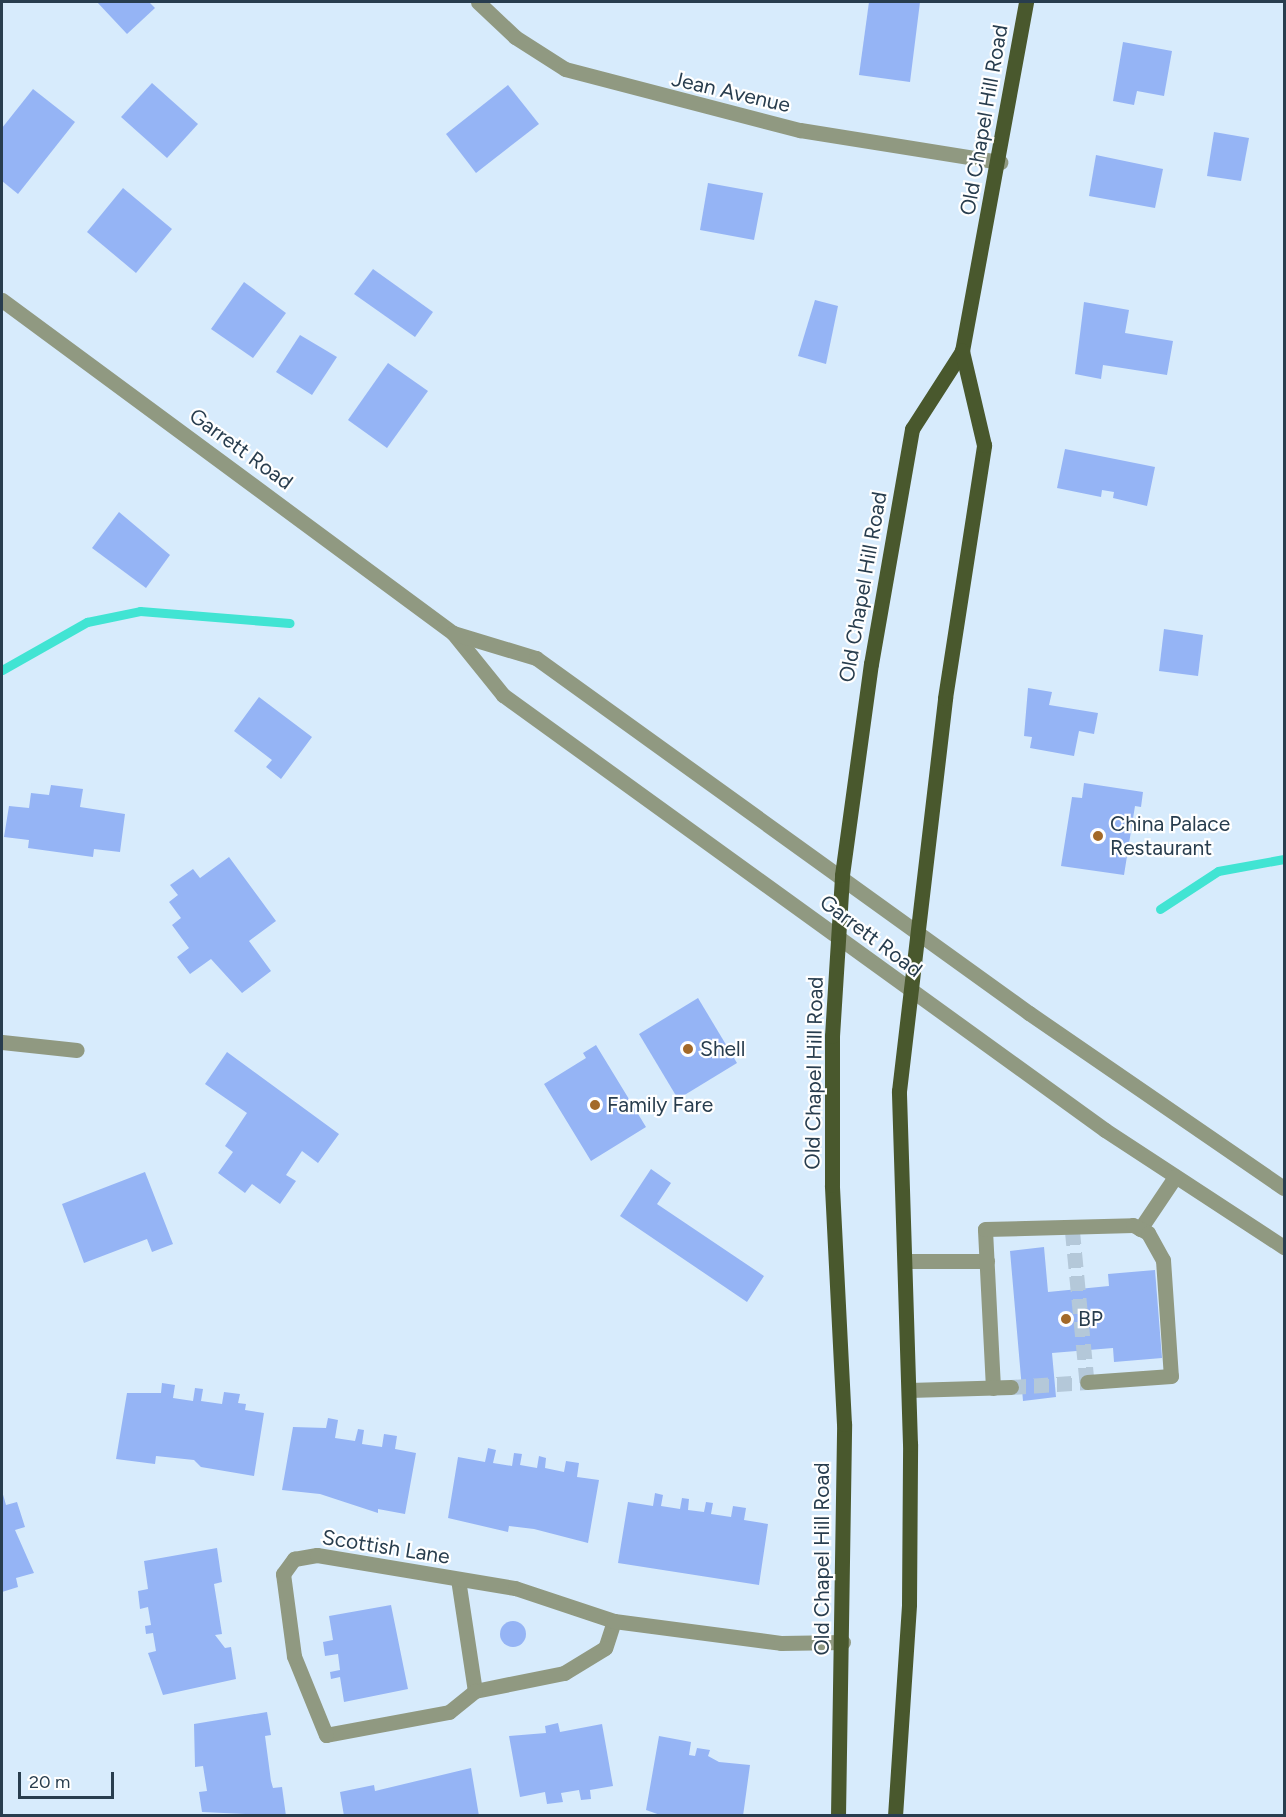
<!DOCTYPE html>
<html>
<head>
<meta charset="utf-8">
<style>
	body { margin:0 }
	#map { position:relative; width:1286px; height:1817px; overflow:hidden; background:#d7ebfc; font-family:Figtree,sans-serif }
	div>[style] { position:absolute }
	.stream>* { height:9px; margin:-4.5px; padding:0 4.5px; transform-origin:4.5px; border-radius:4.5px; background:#41e4d3 }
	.building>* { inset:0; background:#95b4f5 }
	.round { border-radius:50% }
	.minor-tunnel>* { height:15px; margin-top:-7.5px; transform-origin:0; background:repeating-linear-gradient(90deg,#b4c8d9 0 15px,transparent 0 23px) }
	.minor>* { height:15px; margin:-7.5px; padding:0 7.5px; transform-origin:7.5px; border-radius:7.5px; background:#909981 }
	.major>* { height:15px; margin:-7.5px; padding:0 7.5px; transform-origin:7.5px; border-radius:7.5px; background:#49582d }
	.dots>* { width:16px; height:16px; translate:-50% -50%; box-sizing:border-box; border:3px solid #fff; border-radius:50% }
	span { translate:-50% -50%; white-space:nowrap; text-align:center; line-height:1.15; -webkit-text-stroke:4.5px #fff; paint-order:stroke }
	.street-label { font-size:21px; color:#283d4e }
	.poi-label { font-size:21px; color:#283d4e }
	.left { translate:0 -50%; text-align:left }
	.frame { position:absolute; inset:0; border:3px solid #283d4e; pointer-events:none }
	.scale { position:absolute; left:18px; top:1772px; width:96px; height:27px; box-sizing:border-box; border:3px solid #283d4e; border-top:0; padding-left:8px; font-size:18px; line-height:21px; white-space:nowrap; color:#283d4e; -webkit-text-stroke:4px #fff; paint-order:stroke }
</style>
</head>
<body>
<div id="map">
	<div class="stream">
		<div style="left:2px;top:670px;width:98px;rotate:-29.5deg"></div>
		<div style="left:87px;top:622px;width:54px;rotate:-11.7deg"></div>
		<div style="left:140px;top:611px;width:150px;rotate:4.6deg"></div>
		<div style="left:1160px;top:909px;width:69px;rotate:-33.2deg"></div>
		<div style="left:1218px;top:871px;width:67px;rotate:-10.3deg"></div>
	</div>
	<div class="building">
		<div style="clip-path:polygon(97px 2px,149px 2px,155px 8px,127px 34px)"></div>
		<div style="clip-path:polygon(869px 2px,920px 2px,910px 82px,859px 75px)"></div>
		<div style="clip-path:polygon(1123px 42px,1172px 51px,1164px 96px,1137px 91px,1134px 105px,1113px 101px)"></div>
		<div style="clip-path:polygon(152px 83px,198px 124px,167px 158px,121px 117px)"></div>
		<div style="clip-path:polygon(508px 85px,539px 124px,476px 173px,446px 134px)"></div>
		<div style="clip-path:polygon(33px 89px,75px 122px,18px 194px,2px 181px,2px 128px)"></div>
		<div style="clip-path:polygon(1214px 132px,1249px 138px,1241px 181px,1207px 176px)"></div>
		<div style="clip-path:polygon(1096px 155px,1163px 169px,1155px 208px,1089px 196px)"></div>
		<div style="clip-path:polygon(708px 183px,763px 193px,754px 240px,700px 230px)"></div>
		<div style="clip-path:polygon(123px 188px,172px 229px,136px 273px,87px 232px)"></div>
		<div style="clip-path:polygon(373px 269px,433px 312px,415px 337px,354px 294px)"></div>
		<div style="clip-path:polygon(244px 282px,286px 313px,253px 358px,211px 329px)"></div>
		<div style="clip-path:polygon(815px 300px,838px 306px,826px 364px,798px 356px)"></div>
		<div style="clip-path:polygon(1084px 302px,1129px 310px,1125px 333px,1173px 341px,1167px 375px,1103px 365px,1101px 379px,1075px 374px)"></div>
		<div style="clip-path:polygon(300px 335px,337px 357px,312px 395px,276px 372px)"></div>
		<div style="clip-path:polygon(388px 363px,428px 391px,387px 448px,348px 420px)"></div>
		<div style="clip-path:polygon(1065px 449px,1155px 467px,1147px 506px,1113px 498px,1114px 492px,1102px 490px,1101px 497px,1057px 488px)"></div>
		<div style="clip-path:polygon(119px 512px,170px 555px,146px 588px,92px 548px)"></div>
		<div style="clip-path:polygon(1164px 629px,1203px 635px,1198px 676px,1159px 671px)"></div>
		<div style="clip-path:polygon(1028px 688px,1052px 692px,1049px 705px,1098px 713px,1094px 734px,1079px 731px,1074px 756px,1030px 748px,1032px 737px,1024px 736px)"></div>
		<div style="clip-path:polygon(259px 697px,312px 737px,281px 779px,266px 767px,272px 760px,234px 731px)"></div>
		<div style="clip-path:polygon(1084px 783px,1143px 792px,1141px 807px,1135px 806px,1124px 875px,1061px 866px,1072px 797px,1082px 798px)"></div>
		<div style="clip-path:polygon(51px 785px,83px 789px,80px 807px,125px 814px,120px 852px,94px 849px,93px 857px,28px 848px,29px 840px,4px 837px,9px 806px,29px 808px,31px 793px,49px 795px)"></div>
		<div style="clip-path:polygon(229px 857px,276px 921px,249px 941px,271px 971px,242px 993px,211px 959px,190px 974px,177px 957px,189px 948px,172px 925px,181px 918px,169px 902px,178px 895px,170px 885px,193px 869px,200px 878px)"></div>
		<div style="clip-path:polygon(698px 998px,737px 1063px,678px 1099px,639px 1034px)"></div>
		<div style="clip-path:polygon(596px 1045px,646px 1127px,591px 1161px,544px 1084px,586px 1058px,583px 1053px)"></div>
		<div style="clip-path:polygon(227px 1052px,339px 1134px,318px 1163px,302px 1151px,286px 1175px,296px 1181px,280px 1204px,252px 1184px,245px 1193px,218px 1173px,233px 1152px,225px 1146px,247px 1113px,205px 1084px)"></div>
		<div style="clip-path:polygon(651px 1169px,671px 1183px,657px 1204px,764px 1276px,747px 1302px,620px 1216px)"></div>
		<div style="clip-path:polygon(145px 1172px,173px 1244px,152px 1252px,147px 1239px,84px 1263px,62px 1204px)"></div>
		<div style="clip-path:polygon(1044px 1247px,1048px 1292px,1109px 1286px,1108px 1274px,1155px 1270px,1162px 1358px,1114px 1362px,1113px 1348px,1052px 1353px,1056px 1397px,1023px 1401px,1010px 1251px)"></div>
		<div style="clip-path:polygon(162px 1383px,175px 1385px,173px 1398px,193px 1401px,195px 1388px,203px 1389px,201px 1401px,222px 1404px,224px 1392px,240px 1394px,238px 1403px,246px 1404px,245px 1410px,264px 1413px,254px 1476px,201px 1467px,194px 1460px,156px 1456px,155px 1464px,116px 1459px,127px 1393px,161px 1393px)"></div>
		<div style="clip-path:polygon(328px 1418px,338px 1420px,335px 1438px,355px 1441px,358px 1429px,364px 1430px,362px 1444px,382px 1447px,384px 1434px,397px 1436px,395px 1449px,416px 1453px,405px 1514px,378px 1509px,378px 1513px,320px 1494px,282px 1490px,293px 1427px,326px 1428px)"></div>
		<div style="clip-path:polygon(488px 1448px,496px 1450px,493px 1463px,512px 1466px,514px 1453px,522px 1454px,520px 1465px,537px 1468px,539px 1456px,546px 1458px,545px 1468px,564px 1472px,566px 1461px,579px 1463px,577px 1477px,599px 1480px,588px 1543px,534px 1529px,509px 1526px,508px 1532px,448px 1518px,458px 1457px,485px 1462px)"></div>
		<div style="clip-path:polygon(2px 1491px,6px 1505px,17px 1502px,25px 1527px,15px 1530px,34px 1573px,16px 1578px,18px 1587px,2px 1592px)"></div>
		<div style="clip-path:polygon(655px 1493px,663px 1495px,661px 1506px,680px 1509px,682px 1498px,689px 1499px,688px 1510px,704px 1512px,706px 1502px,713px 1503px,711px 1514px,731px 1517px,733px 1506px,746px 1508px,744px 1520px,768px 1524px,759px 1585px,618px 1563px,628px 1502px,653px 1506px)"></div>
		<div style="clip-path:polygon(217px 1548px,222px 1582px,214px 1584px,222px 1634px,215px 1635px,225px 1648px,231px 1647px,236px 1679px,163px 1695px,148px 1653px,156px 1651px,153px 1633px,146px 1634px,145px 1626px,151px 1625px,148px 1607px,140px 1609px,138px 1591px,148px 1589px,144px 1561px)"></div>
		<div style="clip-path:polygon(391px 1605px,408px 1689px,344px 1702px,340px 1677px,331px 1679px,330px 1672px,340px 1670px,338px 1654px,325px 1656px,323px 1642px,333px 1640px,329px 1616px)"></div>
		<div class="round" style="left:500px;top:1621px;width:26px;height:26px"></div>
		<div style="clip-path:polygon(267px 1712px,271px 1735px,265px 1736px,271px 1781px,273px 1788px,282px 1787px,286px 1816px,202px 1812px,199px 1792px,207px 1791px,203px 1766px,195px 1767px,194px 1724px)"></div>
		<div style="clip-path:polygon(558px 1723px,560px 1732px,602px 1724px,613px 1786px,590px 1790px,591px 1799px,581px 1800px,579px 1790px,561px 1793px,563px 1802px,547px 1804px,545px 1792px,520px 1797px,509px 1736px,546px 1733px,545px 1726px)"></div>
		<div style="clip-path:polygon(659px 1736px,691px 1742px,689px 1755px,695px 1756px,697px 1748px,710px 1750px,708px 1756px,719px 1762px,750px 1765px,743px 1816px,663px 1816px,646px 1810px)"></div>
		<div style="clip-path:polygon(471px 1768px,479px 1816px,344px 1816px,340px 1792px,374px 1785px,375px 1791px)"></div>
	</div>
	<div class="minor-tunnel">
		<div style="left:1011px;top:1387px;width:76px;rotate:-3.8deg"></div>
		<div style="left:1087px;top:1382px;width:157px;rotate:-95.5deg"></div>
	</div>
	<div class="minor">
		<div style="left:478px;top:2px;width:51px;rotate:43.4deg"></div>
		<div style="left:515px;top:37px;width:59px;rotate:32.6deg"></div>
		<div style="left:565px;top:69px;width:243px;rotate:14.6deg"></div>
		<div style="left:800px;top:130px;width:203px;rotate:9.1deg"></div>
		<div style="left:2px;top:300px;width:561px;rotate:36.44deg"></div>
		<div style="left:453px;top:633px;width:80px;rotate:51.1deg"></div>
		<div style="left:503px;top:695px;width:743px;rotate:35.85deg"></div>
		<div style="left:1105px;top:1130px;width:214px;rotate:33.2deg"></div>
		<div style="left:453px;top:633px;width:87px;rotate:16.8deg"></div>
		<div style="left:536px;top:658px;width:608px;rotate:35.76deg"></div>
		<div style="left:1029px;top:1013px;width:309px;rotate:34.5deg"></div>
		<div style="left:2px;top:1042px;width:75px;rotate:6.1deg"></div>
		<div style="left:1140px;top:1229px;width:63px;rotate:-56.1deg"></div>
		<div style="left:908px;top:1261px;width:79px"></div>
		<div style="left:993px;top:1388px;width:159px;rotate:-92.9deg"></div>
		<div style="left:985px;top:1229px;width:148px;rotate:-1.5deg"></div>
		<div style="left:1133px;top:1225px;width:17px;rotate:28deg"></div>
		<div style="left:1148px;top:1233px;width:31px;rotate:61deg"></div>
		<div style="left:1163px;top:1260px;width:116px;rotate:86.1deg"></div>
		<div style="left:1171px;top:1376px;width:84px;rotate:175.9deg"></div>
		<div style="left:909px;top:1390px;width:102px;rotate:-1.7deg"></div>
		<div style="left:458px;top:1579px;width:113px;rotate:81.4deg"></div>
		<div style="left:614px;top:1621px;width:28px;rotate:108deg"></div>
		<div style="left:605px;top:1648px;width:48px;rotate:148.6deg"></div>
		<div style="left:564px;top:1673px;width:91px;rotate:168.6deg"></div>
		<div style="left:475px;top:1691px;width:33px;rotate:141deg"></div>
		<div style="left:449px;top:1712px;width:125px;rotate:169.4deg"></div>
		<div style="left:326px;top:1735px;width:85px;rotate:-112.1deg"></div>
		<div style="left:294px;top:1656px;width:83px;rotate:-97.6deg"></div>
		<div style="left:283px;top:1574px;width:19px;rotate:-54deg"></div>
		<div style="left:294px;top:1559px;width:23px;rotate:-10deg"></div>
		<div style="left:317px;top:1555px;width:201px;rotate:9.5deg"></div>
		<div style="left:515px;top:1588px;width:104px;rotate:18.4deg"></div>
		<div style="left:614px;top:1621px;width:168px;rotate:7.5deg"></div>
		<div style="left:781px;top:1643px;width:62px;rotate:-0.9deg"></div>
	</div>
	<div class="major">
		<div style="left:838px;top:1816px;width:392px;rotate:-89.1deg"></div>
		<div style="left:844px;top:1424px;width:239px;rotate:-92.9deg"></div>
		<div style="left:832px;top:1185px;width:149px;rotate:-90deg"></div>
		<div style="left:832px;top:1036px;width:161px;rotate:-86.4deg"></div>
		<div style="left:842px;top:875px;width:213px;rotate:-82.2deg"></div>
		<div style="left:871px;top:664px;width:239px;rotate:-80.1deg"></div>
		<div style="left:912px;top:429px;width:93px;rotate:-57.3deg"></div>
		<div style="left:962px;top:351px;width:355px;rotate:-79.6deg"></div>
		<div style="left:895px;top:1816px;width:212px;rotate:-86.2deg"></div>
		<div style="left:909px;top:1604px;width:160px;rotate:-89.6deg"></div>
		<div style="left:910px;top:1444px;width:353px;rotate:-91.8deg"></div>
		<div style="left:899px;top:1091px;width:396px;rotate:-83.3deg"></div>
		<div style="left:945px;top:698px;width:256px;rotate:-81.2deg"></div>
		<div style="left:984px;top:445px;width:97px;rotate:-103.2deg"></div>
	</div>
	<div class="dots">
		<div style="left:1098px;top:836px;background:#a36929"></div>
		<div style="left:688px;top:1049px;background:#a36929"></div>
		<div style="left:595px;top:1105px;background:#a36929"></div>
		<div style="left:1066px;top:1319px;background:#a36929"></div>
	</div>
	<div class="street-label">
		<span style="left:731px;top:92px;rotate:13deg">Jean Avenue</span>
		<span style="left:984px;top:120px;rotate:-80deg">Old Chapel Hill Road</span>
		<span style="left:241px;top:449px;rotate:36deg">Garrett Road</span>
		<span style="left:863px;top:587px;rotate:-80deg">Old Chapel Hill Road</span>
		<span style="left:871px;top:936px;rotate:37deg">Garrett Road</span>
		<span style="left:814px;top:1073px;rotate:-89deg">Old Chapel Hill Road</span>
		<span style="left:386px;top:1547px;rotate:9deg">Scottish Lane</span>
		<span style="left:822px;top:1559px;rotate:-90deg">Old Chapel Hill Road</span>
	</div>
	<div class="poi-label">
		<span class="left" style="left:1110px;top:836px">China Palace<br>Restaurant</span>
		<span class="left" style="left:700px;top:1049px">Shell</span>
		<span class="left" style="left:607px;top:1105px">Family Fare</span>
		<span class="left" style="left:1078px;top:1319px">BP</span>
	</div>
	<div class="frame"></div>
	<div class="scale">20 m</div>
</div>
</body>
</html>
